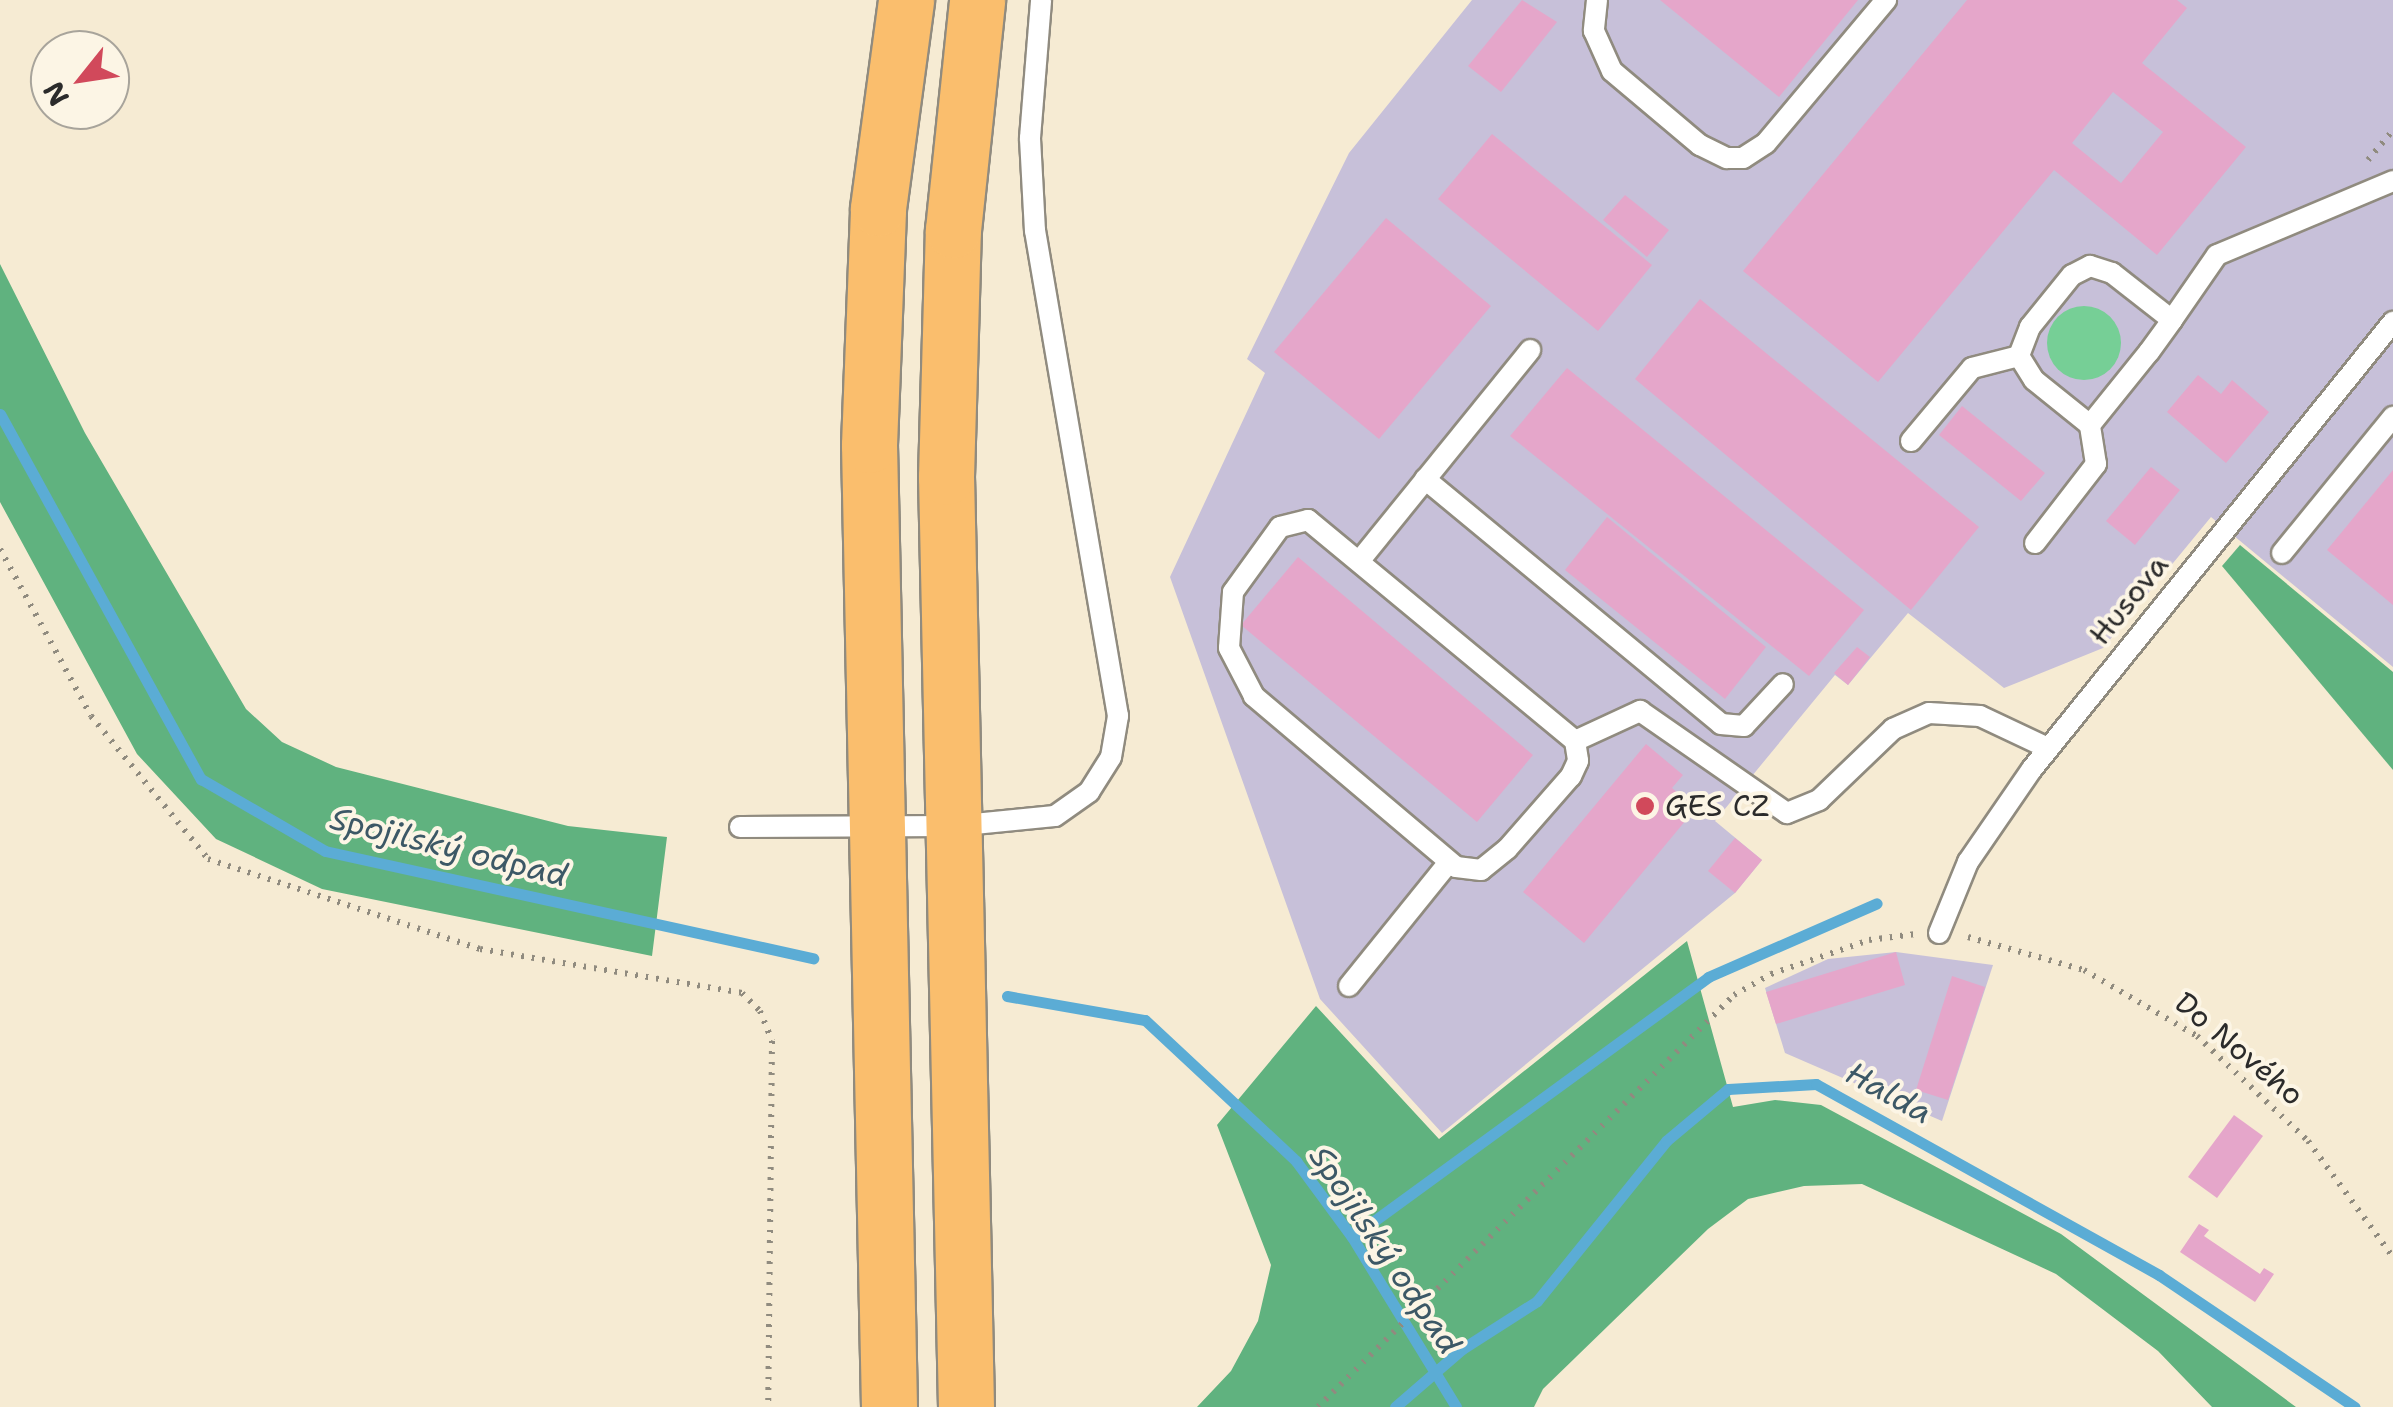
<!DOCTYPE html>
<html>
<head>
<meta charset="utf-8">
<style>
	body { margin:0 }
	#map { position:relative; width:2393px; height:1407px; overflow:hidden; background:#f6ebd3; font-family:"Shantell Sans",sans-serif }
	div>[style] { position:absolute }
	.industrial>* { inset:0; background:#c7c0d9 }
	.green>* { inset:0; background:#76cf96 }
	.round { border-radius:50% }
	.forest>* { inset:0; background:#60b27f }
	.stream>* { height:11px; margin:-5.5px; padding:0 5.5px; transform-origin:5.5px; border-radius:5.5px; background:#5bacd5 }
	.building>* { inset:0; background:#e5a6ca }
	.path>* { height:6px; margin-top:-3px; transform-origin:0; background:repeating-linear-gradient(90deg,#908b7f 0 2.5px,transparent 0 10.5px) }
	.roads { filter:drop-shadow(2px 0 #908b7f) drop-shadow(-2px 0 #908b7f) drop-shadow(0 2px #908b7f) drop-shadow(0 -2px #908b7f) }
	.service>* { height:20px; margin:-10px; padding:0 10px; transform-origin:10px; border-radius:10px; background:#fff }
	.primary>* { height:55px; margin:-27.5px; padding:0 27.5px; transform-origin:27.5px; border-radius:27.5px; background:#fabe6d }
	.dots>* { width:28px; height:28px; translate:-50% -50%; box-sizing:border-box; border:5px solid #fcf5e5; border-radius:50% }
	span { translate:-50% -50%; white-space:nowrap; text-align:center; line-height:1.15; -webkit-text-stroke:8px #fcf5e5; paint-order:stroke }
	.street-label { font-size:30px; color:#2b2b2b }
	.poi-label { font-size:30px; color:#2b2b2b }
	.left { translate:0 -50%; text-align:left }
	.water-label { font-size:32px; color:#3c5866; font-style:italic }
	.north { position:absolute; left:30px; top:30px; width:100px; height:100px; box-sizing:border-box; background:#fcf5e5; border:2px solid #a8a49b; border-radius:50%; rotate:240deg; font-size:28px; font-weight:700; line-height:40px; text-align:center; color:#2b2b2b }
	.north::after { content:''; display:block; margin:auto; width:35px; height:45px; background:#d1495b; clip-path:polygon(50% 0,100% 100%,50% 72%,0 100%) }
</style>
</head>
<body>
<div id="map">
	<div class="industrial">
		<div style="clip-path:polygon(1472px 0,2393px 0,2393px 667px,2211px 517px,2103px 648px,2004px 688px,1908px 613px,1848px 685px,1835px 675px,1715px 821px,1762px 860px,1735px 893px,1442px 1133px,1320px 999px,1170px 577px,1265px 373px,1247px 359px,1349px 153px)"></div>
		<div style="clip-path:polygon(1896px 952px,1993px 965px,1942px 1121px,1785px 1053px,1765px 988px,1828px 959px)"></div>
	</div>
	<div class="green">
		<div class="round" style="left:2047px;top:306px;width:74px;height:74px"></div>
	</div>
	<div class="forest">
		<div style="clip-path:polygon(0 264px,85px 433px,246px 709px,282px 742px,336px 767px,568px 826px,667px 837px,652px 956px,322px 889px,216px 839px,137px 754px,0 502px)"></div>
		<div style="clip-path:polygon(2240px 545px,2393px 672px,2393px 770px,2222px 566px)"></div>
		<div style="clip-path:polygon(1687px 941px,1733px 1107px,1775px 1100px,1821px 1105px,2061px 1234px,2296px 1407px,2212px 1407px,2158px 1351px,2056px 1274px,1862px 1184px,1804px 1186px,1748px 1199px,1708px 1229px,1543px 1389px,1534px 1407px,1197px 1407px,1231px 1371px,1258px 1321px,1271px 1265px,1217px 1125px,1316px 1006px,1439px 1139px)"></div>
	</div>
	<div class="stream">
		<div style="left:0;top:414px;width:417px;rotate:61.2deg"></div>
		<div style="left:201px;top:779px;width:143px;rotate:30.1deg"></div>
		<div style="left:325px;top:851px;width:500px;rotate:12.4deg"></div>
		<div style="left:1007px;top:996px;width:140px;rotate:9.9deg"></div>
		<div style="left:1145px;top:1020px;width:207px;rotate:43deg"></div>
		<div style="left:1296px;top:1161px;width:94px;rotate:53.6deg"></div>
		<div style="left:1352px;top:1237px;width:199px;rotate:58.5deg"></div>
		<div style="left:1352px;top:1237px;width:441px;rotate:-36.1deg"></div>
		<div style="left:1708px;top:977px;width:184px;rotate:-23.6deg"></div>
		<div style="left:1395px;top:1407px;width:89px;rotate:-40.9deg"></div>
		<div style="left:1462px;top:1349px;width:89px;rotate:-32.6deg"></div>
		<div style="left:1537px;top:1301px;width:206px;rotate:-51.1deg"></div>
		<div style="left:1666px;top:1141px;width:81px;rotate:-40deg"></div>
		<div style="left:1728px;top:1089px;width:88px;rotate:-3.3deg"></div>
		<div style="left:1816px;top:1084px;width:393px;rotate:29.1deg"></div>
		<div style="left:2159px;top:1275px;width:236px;rotate:34deg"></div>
	</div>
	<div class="building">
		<div style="clip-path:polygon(1522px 0,1557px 22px,1501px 92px,1468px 66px)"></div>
		<div style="clip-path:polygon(1660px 0,1858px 0,1779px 97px)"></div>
		<div style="clip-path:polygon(evenodd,1967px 0,2177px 0,2187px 8px,2142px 63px,2246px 147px,2157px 255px,2054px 170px,1878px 382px,1743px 271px,1967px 0,2113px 92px,2163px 132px,2121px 183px,2072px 143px,2113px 92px)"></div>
		<div style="clip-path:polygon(1492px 134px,1652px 265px,1598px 331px,1438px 199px)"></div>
		<div style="clip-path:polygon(1625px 195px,1669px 230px,1647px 257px,1603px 220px)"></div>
		<div style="clip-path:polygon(1386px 218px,1491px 306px,1379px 439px,1274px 352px)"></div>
		<div style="clip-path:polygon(1700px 299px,1979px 527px,1911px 610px,1635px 379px)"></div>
		<div style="clip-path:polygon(1567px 368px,1864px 610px,1809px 676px,1510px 436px)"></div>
		<div style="clip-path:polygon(2198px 375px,2221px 394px,2232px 380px,2269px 412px,2226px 463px,2167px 412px)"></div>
		<div style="clip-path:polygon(1962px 406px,2045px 473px,2021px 501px,1939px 435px)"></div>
		<div style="clip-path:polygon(2151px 467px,2180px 490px,2135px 545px,2106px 521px)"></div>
		<div style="clip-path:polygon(2393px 470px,2393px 605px,2327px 550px)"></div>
		<div style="clip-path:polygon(1607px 517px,1766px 647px,1725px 699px,1565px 570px)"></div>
		<div style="clip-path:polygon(1298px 557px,1533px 755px,1477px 822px,1241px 625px)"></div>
		<div style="clip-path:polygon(1857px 647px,1870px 657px,1848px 685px,1834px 673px)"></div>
		<div style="clip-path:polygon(1646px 744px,1683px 775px,1672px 788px,1696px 808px,1584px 943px,1523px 892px)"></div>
		<div style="clip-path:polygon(1735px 838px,1762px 860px,1735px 893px,1708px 871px)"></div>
		<div style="clip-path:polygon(1896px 952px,1905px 985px,1776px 1024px,1766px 992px)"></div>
		<div style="clip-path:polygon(1952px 976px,1985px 987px,1948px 1100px,1916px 1090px)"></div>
		<div style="clip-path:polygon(2234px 1115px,2263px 1136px,2217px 1198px,2188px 1177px)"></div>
		<div style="clip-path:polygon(2199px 1224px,2209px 1230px,2204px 1236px,2260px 1274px,2264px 1268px,2274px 1274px,2255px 1302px,2180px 1252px)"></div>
	</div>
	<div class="path">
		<div style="left:2368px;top:160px;width:39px;rotate:-50deg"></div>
		<div style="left:0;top:549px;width:190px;rotate:61.4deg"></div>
		<div style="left:91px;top:716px;width:185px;rotate:50.7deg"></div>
		<div style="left:208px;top:859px;width:287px;rotate:18.3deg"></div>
		<div style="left:480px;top:949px;width:266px;rotate:9.5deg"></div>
		<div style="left:742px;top:993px;width:25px;rotate:45deg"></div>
		<div style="left:760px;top:1011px;width:32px;rotate:68deg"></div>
		<div style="left:772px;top:1041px;width:366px;rotate:90.6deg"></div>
		<div style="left:1968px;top:937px;width:121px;rotate:15.9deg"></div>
		<div style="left:2084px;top:970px;width:131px;rotate:30.3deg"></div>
		<div style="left:2197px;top:1036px;width:153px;rotate:43.4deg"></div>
		<div style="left:2308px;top:1141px;width:144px;rotate:53.8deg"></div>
		<div style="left:1318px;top:1407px;width:585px;rotate:-44.72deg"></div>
		<div style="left:1734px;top:995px;width:43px;rotate:-29.6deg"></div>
		<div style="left:1771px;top:974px;width:104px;rotate:-19.1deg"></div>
		<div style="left:1869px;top:940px;width:47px;rotate:-7.3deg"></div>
	</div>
	<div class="roads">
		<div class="service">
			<div style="left:1597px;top:0;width:31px;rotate:96deg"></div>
			<div style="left:1594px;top:31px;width:44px;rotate:65.8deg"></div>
			<div style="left:1612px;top:71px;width:115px;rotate:40.1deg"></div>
			<div style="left:1700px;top:145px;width:30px;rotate:26deg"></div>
			<div style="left:1727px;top:158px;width:16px"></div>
			<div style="left:1743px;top:158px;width:27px;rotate:-33deg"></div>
			<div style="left:1766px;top:143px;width:187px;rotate:-50deg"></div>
			<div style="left:2172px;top:320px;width:76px;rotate:-141.9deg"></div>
			<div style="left:2112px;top:273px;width:23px;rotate:-162deg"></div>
			<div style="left:2090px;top:266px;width:20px;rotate:153deg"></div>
			<div style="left:2072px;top:275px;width:67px;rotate:128.9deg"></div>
			<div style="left:2030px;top:327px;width:31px;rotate:111deg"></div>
			<div style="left:2019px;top:356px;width:28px;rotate:58deg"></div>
			<div style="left:2034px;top:380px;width:72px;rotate:38.8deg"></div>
			<div style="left:2090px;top:425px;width:94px;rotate:-51.1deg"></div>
			<div style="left:2149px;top:352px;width:39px;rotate:-54deg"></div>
			<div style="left:2172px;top:320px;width:79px;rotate:-55.3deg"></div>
			<div style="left:2217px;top:255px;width:191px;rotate:-22.8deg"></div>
			<div style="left:1911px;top:441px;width:95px;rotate:-50.1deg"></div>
			<div style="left:1972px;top:368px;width:49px;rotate:-14.3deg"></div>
			<div style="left:1425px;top:479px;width:384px;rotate:39.6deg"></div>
			<div style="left:1721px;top:724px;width:23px;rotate:5deg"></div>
			<div style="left:1744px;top:726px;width:57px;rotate:-47.1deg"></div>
			<div style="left:2035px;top:543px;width:100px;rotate:-52.3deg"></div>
			<div style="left:2096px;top:464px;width:39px;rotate:-99deg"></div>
			<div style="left:2282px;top:553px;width:176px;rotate:-50.8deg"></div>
			<div style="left:1361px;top:559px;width:269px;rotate:-51deg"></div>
			<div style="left:1575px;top:741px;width:20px;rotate:81deg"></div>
			<div style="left:1578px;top:761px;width:17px;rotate:115deg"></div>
			<div style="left:1571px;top:776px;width:97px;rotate:131.2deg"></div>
			<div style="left:1507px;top:849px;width:33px;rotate:141deg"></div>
			<div style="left:1481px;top:870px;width:25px;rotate:-173deg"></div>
			<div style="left:1456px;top:867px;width:265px;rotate:-139.8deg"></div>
			<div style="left:1254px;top:696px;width:54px;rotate:-117.5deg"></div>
			<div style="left:1229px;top:648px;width:56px;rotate:-85.9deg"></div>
			<div style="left:1233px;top:592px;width:80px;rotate:-54.1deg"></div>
			<div style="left:1280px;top:527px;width:29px;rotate:-14deg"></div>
			<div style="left:1308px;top:520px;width:347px;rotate:39.6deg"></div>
			<div style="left:1575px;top:741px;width:72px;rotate:-24.8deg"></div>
			<div style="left:1640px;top:711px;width:179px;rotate:34.8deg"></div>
			<div style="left:1787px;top:813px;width:35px;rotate:-22deg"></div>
			<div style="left:1819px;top:800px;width:103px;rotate:-43.8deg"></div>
			<div style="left:1893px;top:729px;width:39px;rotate:-24deg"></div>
			<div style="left:1929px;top:713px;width:51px;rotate:3.4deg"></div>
			<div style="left:1980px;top:716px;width:75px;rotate:25.2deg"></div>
			<div style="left:740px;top:827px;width:214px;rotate:-0.3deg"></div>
			<div style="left:954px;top:826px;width:101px;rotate:-5.7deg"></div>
			<div style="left:1055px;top:816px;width:42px;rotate:-35.2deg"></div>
			<div style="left:1089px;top:792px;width:41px;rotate:-57.8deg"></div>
			<div style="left:1111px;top:757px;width:42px;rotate:-80.3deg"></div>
			<div style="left:1118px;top:716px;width:492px;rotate:-99.7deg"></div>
			<div style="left:1035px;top:231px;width:93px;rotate:-93.1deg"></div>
			<div style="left:1030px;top:138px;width:138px;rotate:-85.4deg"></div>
			<div style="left:1939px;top:933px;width:77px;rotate:-67.8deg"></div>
			<div style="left:1968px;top:862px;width:113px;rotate:-55.5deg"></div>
			<div style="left:2032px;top:769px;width:575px;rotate:-51.08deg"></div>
			<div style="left:1349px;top:986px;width:159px;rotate:-51.1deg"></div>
		</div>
		<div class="primary">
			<div style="left:889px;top:1407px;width:962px;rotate:-91.19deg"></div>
			<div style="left:869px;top:445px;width:237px;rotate:-87.8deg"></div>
			<div style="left:878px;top:208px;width:210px;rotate:-82.3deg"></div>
			<div style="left:966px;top:1407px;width:930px;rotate:-91.23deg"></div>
			<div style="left:946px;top:477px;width:247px;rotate:-88.4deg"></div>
			<div style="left:953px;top:230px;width:231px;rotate:-84deg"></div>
		</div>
	</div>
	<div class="dots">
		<div style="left:1645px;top:806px;background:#d1495b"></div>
	</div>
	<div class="street-label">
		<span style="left:2129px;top:600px;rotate:-51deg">Husova</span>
		<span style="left:2239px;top:1049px;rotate:40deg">Do Nového</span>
	</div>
	<div class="poi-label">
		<span class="left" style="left:1665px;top:806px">GES CZ</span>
	</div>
	<div class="water-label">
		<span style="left:449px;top:847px;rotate:14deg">Spojilský odpad</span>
		<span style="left:1889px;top:1093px;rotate:29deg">Halda</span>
		<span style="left:1385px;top:1250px;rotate:56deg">Spojilský odpad</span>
	</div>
	<div class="north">N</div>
</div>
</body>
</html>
